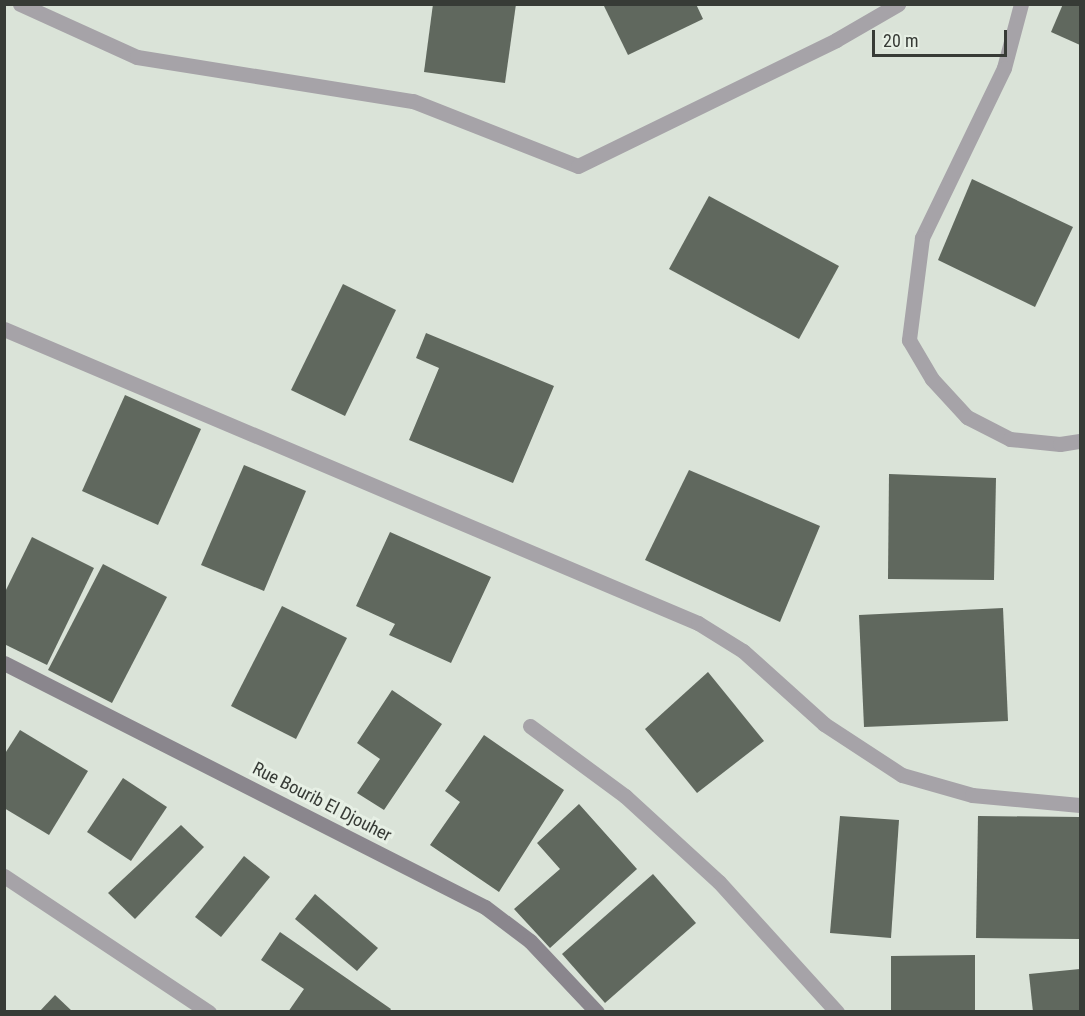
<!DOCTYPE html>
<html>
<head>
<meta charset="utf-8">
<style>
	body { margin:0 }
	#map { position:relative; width:1085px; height:1016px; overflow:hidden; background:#dae3d8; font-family:"Roboto Condensed",sans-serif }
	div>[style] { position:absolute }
	.building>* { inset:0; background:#60685e }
	.minor>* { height:15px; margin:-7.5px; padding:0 7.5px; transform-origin:7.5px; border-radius:7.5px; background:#a6a3a8 }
	.secondary>* { height:15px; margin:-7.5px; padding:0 7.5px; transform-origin:7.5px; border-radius:7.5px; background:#8a868d }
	span { translate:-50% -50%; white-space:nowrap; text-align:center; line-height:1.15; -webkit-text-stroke:6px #e7f0e5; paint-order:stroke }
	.street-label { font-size:18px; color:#373b36 }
	.frame { position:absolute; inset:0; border:6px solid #373b36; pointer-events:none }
	.scale { position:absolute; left:872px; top:30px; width:135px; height:27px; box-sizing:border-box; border:3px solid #373b36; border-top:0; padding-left:8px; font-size:18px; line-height:21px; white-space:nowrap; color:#373b36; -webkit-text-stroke:4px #e7f0e5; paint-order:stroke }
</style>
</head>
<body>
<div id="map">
	<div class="building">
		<div style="clip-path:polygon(433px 4px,516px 4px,505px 83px,424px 72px)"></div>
		<div style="clip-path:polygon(603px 4px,696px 4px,703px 19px,628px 55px)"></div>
		<div style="clip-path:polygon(1063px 4px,1080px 4px,1080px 45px,1051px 32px)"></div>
		<div style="clip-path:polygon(972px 179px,1073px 227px,1035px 307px,938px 260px)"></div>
		<div style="clip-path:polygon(709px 196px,839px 266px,799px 339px,669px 269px)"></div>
		<div style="clip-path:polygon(343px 284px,396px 310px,345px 416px,291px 390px)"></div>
		<div style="clip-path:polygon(426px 333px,554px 386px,513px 483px,409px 440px,439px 368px,416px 358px)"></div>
		<div style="clip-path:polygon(125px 395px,201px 429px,158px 525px,82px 491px)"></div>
		<div style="clip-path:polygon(244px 465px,306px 491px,264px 591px,201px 565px)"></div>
		<div style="clip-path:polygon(689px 470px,820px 526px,780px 622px,645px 560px)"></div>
		<div style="clip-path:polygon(889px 474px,996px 478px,994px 580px,888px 579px)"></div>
		<div style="clip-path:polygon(390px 532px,491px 577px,451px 663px,389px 635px,395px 624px,356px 606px)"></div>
		<div style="clip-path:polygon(32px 537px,94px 568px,47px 665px,4px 644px,4px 594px)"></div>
		<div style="clip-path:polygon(103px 564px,167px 597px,112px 703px,48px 670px)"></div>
		<div style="clip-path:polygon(282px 606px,347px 638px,296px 739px,231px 706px)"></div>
		<div style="clip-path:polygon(1003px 608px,1008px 721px,864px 727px,859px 615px)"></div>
		<div style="clip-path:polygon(708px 672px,764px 741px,697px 793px,645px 729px)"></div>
		<div style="clip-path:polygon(392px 690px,442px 724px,384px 810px,357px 793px,380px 759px,357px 743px)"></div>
		<div style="clip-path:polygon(20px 730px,88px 771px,49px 835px,4px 808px,4px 755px)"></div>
		<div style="clip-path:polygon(484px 735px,564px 790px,499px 892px,430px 845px,460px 802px,445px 791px)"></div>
		<div style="clip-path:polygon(123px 778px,167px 807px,131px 861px,87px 832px)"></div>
		<div style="clip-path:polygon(579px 804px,637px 869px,550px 948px,514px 909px,560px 869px,537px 843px)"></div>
		<div style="clip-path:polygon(840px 816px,899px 820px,891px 938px,830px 933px)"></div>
		<div style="clip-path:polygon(978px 816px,1080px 817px,1080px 939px,976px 938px)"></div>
		<div style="clip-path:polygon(181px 825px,204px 847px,135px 919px,108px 893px)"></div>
		<div style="clip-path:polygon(244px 856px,270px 877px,221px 937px,195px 917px)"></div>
		<div style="clip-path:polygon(653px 874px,696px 923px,605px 1003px,562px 954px)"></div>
		<div style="clip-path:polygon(315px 894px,378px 948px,357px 971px,295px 919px)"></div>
		<div style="clip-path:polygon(280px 932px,391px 1009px,389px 1012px,288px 1012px,304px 989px,261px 960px)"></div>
		<div style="clip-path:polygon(975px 955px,975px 1012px,891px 1012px,891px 956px)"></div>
		<div style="clip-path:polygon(1080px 969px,1080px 1012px,1033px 1012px,1029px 974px)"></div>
		<div style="clip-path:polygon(55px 995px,73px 1012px,39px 1012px)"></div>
	</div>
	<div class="minor">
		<div style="left:20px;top:4px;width:128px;rotate:24.4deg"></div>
		<div style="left:137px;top:57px;width:279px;rotate:9.1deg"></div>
		<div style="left:413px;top:101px;width:177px;rotate:21.5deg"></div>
		<div style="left:578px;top:166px;width:287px;rotate:-26deg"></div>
		<div style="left:836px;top:40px;width:72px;rotate:-30.1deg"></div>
		<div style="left:1021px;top:4px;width:66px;rotate:104.9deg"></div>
		<div style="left:1004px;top:68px;width:189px;rotate:115.8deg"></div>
		<div style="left:922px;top:238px;width:103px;rotate:97.3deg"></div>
		<div style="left:909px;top:340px;width:45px;rotate:59.5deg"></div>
		<div style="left:932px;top:379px;width:52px;rotate:47.4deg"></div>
		<div style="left:967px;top:417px;width:48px;rotate:27.1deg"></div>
		<div style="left:1010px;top:439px;width:50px;rotate:5.7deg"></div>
		<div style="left:1060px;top:444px;width:20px;rotate:-9deg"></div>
		<div style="left:4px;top:329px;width:754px;rotate:22.96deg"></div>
		<div style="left:698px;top:623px;width:53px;rotate:31.9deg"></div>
		<div style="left:743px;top:651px;width:109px;rotate:42deg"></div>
		<div style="left:824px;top:724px;width:93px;rotate:33.2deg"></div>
		<div style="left:902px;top:775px;width:73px;rotate:15.9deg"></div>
		<div style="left:972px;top:795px;width:108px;rotate:5.3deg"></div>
		<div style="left:530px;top:726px;width:118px;rotate:36.4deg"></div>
		<div style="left:625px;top:796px;width:127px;rotate:42.5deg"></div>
		<div style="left:719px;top:882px;width:176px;rotate:47.8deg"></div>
		<div style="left:4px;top:876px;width:246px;rotate:33.6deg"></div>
	</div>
	<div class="secondary">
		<div style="left:4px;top:663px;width:539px;rotate:26.9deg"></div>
		<div style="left:485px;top:907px;width:56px;rotate:37.1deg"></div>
		<div style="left:530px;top:941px;width:98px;rotate:46.7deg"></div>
	</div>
	<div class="street-label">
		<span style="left:322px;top:802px;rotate:27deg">Rue Bourib El Djouher</span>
	</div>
	<div class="frame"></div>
	<div class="scale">20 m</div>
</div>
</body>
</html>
